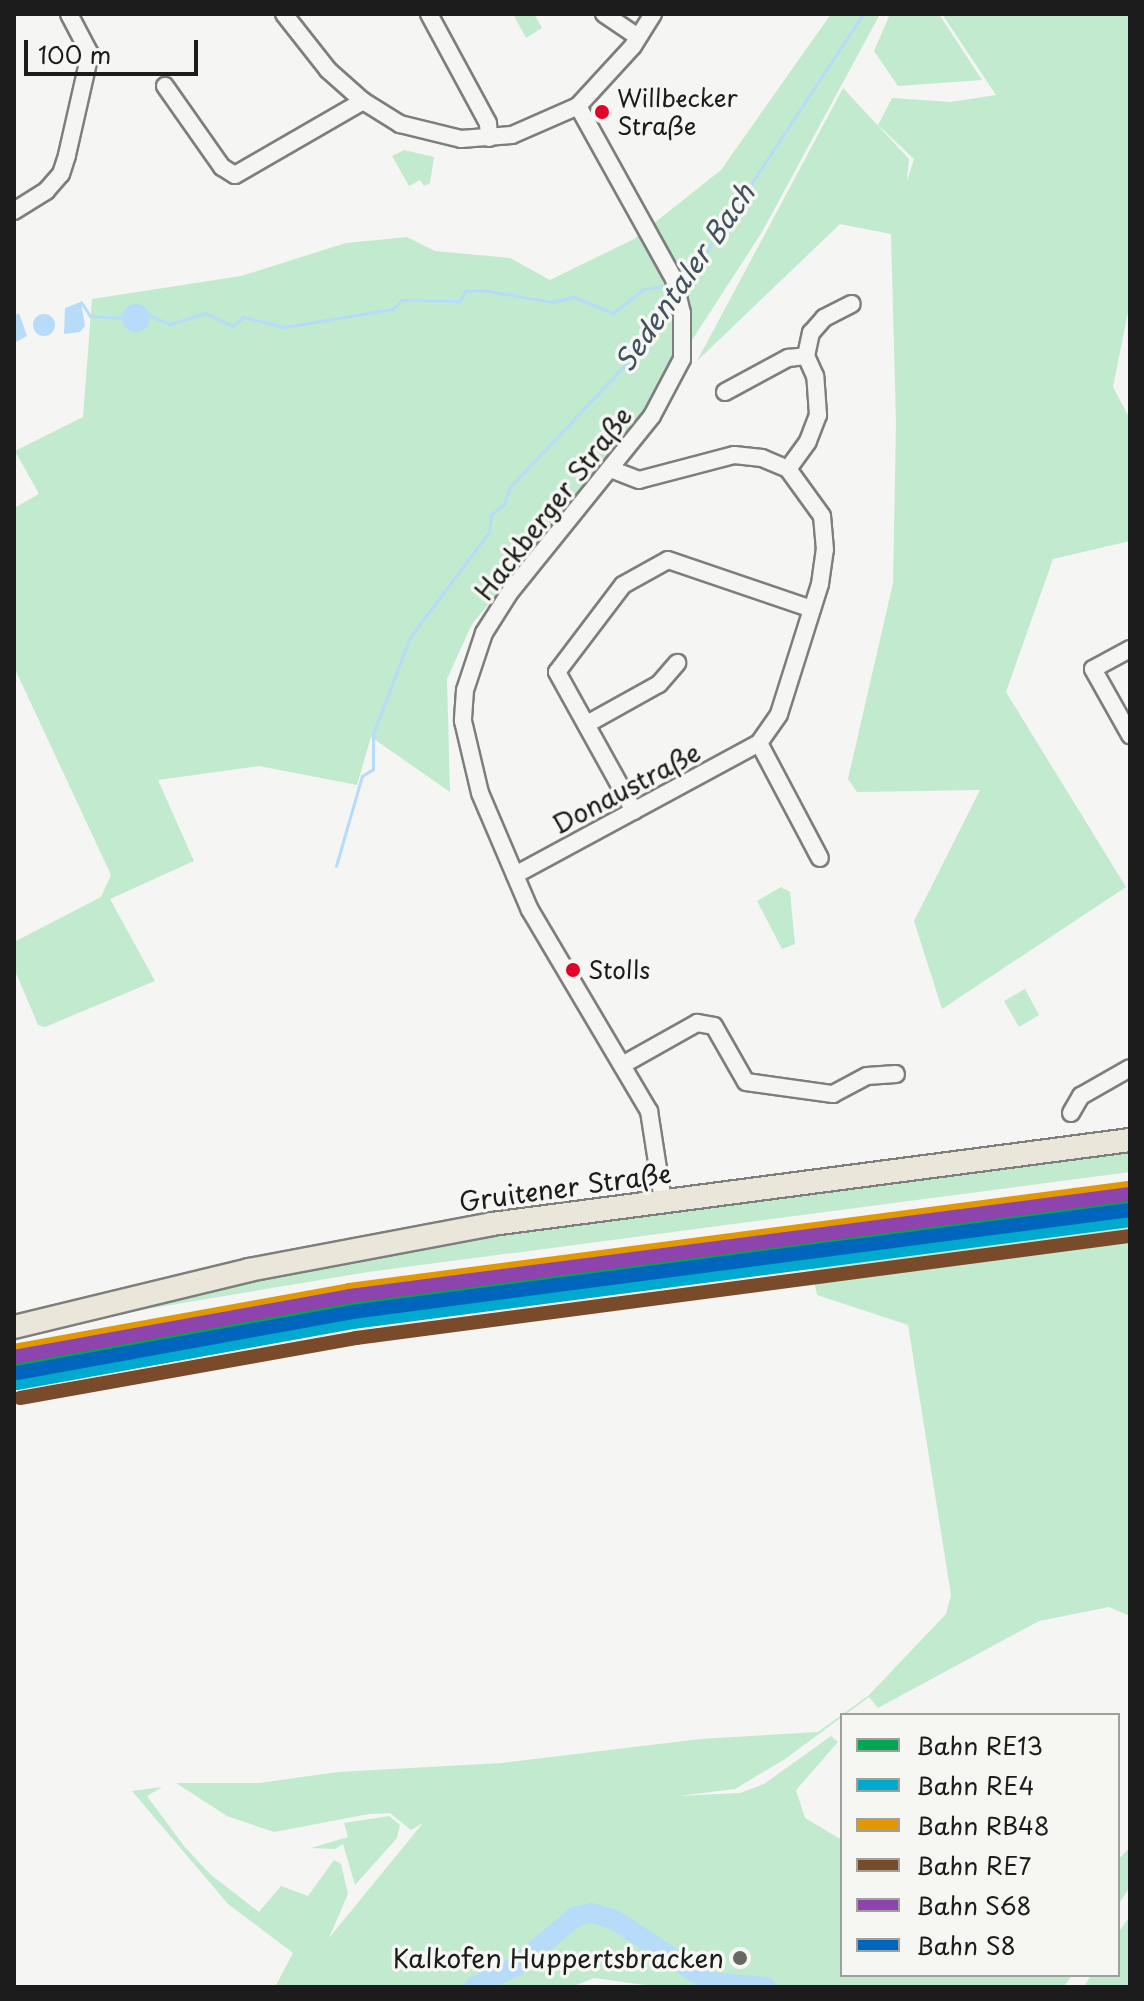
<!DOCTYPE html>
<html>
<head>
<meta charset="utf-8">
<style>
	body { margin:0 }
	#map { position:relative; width:1144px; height:2001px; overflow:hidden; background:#f5f5f3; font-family:"Playpen Sans",sans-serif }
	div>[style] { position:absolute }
	.green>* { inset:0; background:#c2eacf }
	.water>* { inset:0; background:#b7dcf9 }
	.round { border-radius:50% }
	.stream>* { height:3px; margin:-1.5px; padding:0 1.5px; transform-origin:1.5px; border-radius:1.5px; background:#b7dcf9 }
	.river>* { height:20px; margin:-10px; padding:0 10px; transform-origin:10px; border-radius:10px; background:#b7dcf9 }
	.roads { filter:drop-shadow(2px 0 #7e7e7d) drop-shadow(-2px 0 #7e7e7d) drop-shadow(0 2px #7e7e7d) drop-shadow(0 -2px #7e7e7d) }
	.minor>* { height:16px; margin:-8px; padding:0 8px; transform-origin:8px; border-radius:8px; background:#f5f5f3 }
	.major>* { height:22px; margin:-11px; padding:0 11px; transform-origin:11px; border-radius:11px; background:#eae7da }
	.rail-1>* { height:14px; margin:-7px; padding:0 7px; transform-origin:7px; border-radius:7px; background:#00a651 }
	.rail-2>* { height:14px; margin:-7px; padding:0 7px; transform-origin:7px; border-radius:7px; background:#00a9ce }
	.rail-3>* { height:14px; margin:-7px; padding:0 7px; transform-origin:7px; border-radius:7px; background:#e19803 }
	.rail-4>* { height:14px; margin:-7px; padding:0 7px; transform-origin:7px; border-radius:7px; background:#7a4b2a }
	.rail-5>* { height:14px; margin:-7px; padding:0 7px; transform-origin:7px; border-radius:7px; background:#8e44ad }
	.rail-6>* { height:14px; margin:-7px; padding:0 7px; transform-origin:7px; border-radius:7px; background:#0065bd }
	.dots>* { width:22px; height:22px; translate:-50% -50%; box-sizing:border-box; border:4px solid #f6f6f2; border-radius:50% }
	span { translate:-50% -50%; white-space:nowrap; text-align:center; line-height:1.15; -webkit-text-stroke:7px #f6f6f2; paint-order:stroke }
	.bus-label { font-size:24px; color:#1c1c1c }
	.left { translate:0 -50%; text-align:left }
	.street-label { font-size:26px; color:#1c1c1c }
	.poi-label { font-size:26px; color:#1c1c1c }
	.right { translate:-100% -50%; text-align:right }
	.water-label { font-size:28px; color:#43525f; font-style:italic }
	.frame { position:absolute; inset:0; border:16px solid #1c1c1c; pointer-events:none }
	.legend { position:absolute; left:840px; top:1713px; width:280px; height:264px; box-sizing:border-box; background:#f6f6f2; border:2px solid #9f9f9c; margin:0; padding:10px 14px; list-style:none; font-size:24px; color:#1c1c1c }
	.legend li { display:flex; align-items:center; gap:16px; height:40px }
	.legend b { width:40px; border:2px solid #9f9f9c }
	.scale { position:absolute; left:24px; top:40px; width:174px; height:36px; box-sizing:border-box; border:4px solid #1c1c1c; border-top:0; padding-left:10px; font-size:24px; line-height:28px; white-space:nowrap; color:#1c1c1c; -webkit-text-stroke:6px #f6f6f2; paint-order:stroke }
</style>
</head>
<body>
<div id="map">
	<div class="green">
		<div style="clip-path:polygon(513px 14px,534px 14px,542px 28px,526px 38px)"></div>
		<div style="clip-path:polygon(831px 14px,880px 14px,762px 232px,650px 405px,472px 624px,447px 679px,450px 792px,371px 737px,357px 785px,259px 766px,158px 780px,194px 861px,110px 899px,155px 981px,45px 1027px,38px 1025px,14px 968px,14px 942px,101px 897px,111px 875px,14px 667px,14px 508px,39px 494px,15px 451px,83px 417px,92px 299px,241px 276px,346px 243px,407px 237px,435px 251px,510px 258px,550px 280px,634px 239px,721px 170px)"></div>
		<div style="clip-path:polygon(890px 14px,939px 14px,982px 80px,898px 86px,874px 51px)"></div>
		<div style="clip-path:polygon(942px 14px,1130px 14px,1130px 302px,1113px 387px,1130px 419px,1130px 541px,1053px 559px,1006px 692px,1126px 887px,942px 1009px,914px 921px,980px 790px,857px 792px,848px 779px,893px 583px,896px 423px,891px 234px,840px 224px,697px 361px,843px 88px,909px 159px,907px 181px,914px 159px,878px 125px,892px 98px,951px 102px,996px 95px)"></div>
		<div style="clip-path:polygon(404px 150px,434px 157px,430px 183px,424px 186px,420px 180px,409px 186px,392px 156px)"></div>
		<div style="clip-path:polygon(781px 887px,790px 892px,795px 944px,782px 949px,757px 901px)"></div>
		<div style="clip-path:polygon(1025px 989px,1039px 1015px,1019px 1027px,1004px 1001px)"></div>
		<div style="clip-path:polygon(1130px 1146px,1130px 1172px,368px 1272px,105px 1316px,101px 1310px,474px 1233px)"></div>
		<div style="clip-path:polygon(1130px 1218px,1130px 1616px,1109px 1607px,1039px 1621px,878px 1708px,869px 1697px,785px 1759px,735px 1789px,679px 1796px,740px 1793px,764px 1784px,831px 1736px,838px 1742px,796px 1790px,805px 1818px,842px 1840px,842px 1975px,1072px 1975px,1064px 1987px,659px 1987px,594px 1978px,572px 1987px,275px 1987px,293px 1953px,228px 1904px,132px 1791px,162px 1787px,147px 1796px,184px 1846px,210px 1874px,259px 1912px,281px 1886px,308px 1896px,334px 1860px,341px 1864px,348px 1894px,329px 1938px,423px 1823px,411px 1830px,390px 1813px,369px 1814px,274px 1832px,227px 1816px,176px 1783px,259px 1783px,338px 1772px,502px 1763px,700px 1739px,818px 1732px,869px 1695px,946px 1614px,951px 1595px,908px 1325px,817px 1295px,809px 1258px)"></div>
		<div style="clip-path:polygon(389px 1816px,400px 1825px,397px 1838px,355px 1885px,343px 1844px,335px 1849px,311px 1848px,348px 1837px,344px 1823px)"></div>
		<div style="clip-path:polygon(1130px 1847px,1130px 1887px,1118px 1905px,1118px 1860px)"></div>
		<div style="clip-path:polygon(1130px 1916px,1130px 1987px,1084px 1987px,1091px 1975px,1118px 1975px,1118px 1933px)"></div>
	</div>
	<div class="water">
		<div style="clip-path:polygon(81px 302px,85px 326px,80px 332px,64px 334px,65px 308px)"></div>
		<div class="round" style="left:122px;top:304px;width:28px;height:28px"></div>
		<div style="clip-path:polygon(19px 313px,27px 336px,14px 343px,14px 316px)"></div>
		<div class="round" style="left:33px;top:314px;width:22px;height:22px"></div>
	</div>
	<div class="stream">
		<div style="left:683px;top:287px;width:327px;rotate:-56.6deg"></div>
		<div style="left:81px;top:302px;width:17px;rotate:57deg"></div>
		<div style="left:90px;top:316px;width:33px;rotate:3deg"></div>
		<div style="left:146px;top:314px;width:26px;rotate:23deg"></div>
		<div style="left:170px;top:324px;width:37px;rotate:-17deg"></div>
		<div style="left:205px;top:313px;width:31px;rotate:25deg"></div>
		<div style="left:233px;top:326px;width:13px;rotate:-42deg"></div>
		<div style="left:243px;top:317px;width:43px;rotate:13.4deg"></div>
		<div style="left:285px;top:327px;width:109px;rotate:-9.5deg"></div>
		<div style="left:393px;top:309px;width:12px;rotate:-48deg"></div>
		<div style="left:401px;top:300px;width:59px;rotate:1deg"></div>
		<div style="left:460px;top:301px;width:11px;rotate:-63deg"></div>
		<div style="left:465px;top:291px;width:18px;rotate:-3deg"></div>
		<div style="left:483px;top:290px;width:70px;rotate:9.9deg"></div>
		<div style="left:552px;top:302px;width:23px;rotate:-13deg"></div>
		<div style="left:574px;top:297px;width:42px;rotate:22.3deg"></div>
		<div style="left:613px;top:313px;width:39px;rotate:-38deg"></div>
		<div style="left:644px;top:289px;width:25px;rotate:-9deg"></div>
		<div style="left:336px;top:866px;width:94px;rotate:-73.9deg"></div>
		<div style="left:362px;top:776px;width:13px;rotate:-32deg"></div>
		<div style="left:373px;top:769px;width:35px;rotate:-90deg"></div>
		<div style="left:373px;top:734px;width:104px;rotate:-69.1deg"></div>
		<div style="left:410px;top:637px;width:131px;rotate:-53deg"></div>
		<div style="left:489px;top:532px;width:17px;rotate:-83deg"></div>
		<div style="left:491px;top:515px;width:17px;rotate:-40deg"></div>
		<div style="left:504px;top:504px;width:18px;rotate:-71deg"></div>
		<div style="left:510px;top:487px;width:194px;rotate:-46.7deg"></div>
		<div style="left:643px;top:346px;width:37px;rotate:-73deg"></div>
		<div style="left:654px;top:311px;width:14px;rotate:-8deg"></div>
		<div style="left:668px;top:309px;width:11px;rotate:-56deg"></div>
	</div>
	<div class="river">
		<div style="left:474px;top:1987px;width:47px;rotate:-26.6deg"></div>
		<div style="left:516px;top:1966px;width:78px;rotate:-39.8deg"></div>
		<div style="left:576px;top:1916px;width:16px;rotate:-11deg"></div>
		<div style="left:592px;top:1913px;width:24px;rotate:17deg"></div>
		<div style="left:615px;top:1920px;width:113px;rotate:33.4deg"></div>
		<div style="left:709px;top:1982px;width:57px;rotate:5deg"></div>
	</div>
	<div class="roads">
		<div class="minor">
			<div style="left:284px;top:14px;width:71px;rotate:51.8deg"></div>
			<div style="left:328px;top:70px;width:47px;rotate:41.5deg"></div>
			<div style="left:363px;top:101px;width:44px;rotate:31.9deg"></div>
			<div style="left:400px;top:124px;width:63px;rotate:13.8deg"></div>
			<div style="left:461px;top:139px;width:51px;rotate:-4.5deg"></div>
			<div style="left:512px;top:135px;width:72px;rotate:-23.7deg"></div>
			<div style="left:578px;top:106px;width:81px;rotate:-47.5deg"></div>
			<div style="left:633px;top:46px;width:38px;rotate:-58deg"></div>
			<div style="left:429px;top:14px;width:124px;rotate:61.6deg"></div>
			<div style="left:488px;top:123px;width:15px;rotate:86deg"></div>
			<div style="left:604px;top:14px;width:41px;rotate:34.1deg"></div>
			<div style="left:165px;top:86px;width:99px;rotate:54.9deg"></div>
			<div style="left:222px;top:167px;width:15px;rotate:32deg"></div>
			<div style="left:235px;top:175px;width:148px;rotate:-30deg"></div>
			<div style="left:578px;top:106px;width:198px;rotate:61deg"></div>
			<div style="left:674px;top:279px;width:35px;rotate:77deg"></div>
			<div style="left:682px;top:313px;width:46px;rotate:90deg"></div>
			<div style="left:682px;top:359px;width:64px;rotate:117.8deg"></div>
			<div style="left:652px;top:416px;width:226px;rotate:128.9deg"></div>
			<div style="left:510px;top:592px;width:49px;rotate:122.4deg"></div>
			<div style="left:484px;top:633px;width:60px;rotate:108.4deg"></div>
			<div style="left:465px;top:690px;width:31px;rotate:94deg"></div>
			<div style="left:463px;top:721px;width:74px;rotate:76.7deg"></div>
			<div style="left:480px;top:793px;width:127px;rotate:66.9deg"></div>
			<div style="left:530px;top:910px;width:234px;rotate:59.4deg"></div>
			<div style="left:649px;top:1111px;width:90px;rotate:81.1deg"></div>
			<div style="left:14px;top:211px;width:38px;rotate:-32deg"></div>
			<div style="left:46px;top:191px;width:23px;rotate:-49deg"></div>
			<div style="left:61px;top:174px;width:20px;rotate:-72deg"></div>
			<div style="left:67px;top:155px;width:104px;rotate:-77.2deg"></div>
			<div style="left:90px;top:54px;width:45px;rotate:-117.7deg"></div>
			<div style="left:725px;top:392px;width:72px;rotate:-28.4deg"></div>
			<div style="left:788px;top:358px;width:18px;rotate:-6deg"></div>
			<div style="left:788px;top:469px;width:34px;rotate:-54deg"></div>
			<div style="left:808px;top:441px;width:28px;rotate:-69deg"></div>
			<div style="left:818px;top:415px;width:39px;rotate:-94deg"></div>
			<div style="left:815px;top:376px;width:22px;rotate:-114deg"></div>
			<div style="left:806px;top:356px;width:24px;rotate:-78deg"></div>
			<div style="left:811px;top:333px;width:20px;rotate:-49deg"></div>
			<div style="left:824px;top:318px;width:31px;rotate:-27deg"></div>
			<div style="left:1130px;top:649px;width:42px;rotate:151.6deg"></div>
			<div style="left:1093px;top:669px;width:76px;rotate:60.7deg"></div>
			<div style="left:587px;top:724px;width:82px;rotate:-29.1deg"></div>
			<div style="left:659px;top:684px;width:28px;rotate:-49deg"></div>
			<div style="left:759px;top:743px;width:130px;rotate:62.1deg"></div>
			<div style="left:634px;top:811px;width:159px;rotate:-119deg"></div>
			<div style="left:557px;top:672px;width:109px;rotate:-52.8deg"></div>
			<div style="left:623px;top:585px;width:51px;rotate:-29.1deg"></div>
			<div style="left:668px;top:560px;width:152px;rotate:18.8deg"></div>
			<div style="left:515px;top:875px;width:277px;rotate:-28.4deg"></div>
			<div style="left:759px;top:743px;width:35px;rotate:-55deg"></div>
			<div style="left:779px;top:714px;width:136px;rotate:-72.5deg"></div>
			<div style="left:820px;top:584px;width:34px;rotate:-82deg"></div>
			<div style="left:825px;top:550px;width:34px;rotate:-95deg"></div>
			<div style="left:822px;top:516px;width:58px;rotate:-125.9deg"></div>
			<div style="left:788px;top:469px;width:28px;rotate:-157deg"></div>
			<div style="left:762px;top:458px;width:28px;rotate:-174deg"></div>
			<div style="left:734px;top:455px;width:98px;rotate:165.3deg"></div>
			<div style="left:639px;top:480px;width:31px;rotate:-159deg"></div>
			<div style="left:624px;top:1064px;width:84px;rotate:-29.3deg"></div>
			<div style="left:697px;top:1023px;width:17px;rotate:10deg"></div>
			<div style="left:714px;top:1026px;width:64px;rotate:60.3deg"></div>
			<div style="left:746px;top:1082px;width:88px;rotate:7.9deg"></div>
			<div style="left:833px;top:1094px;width:38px;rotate:-28deg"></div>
			<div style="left:867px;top:1076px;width:29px;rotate:-4deg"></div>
			<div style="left:1071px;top:1113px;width:20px;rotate:-60deg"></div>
			<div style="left:1081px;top:1096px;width:56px;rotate:-29.7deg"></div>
		</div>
		<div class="major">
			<div style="left:14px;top:1327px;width:242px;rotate:-13.6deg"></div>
			<div style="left:249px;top:1270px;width:247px;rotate:-10.7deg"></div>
			<div style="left:492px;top:1224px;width:644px;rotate:-7.5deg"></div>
		</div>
	</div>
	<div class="rail-1">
		<div style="left:14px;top:1367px;width:342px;rotate:-10.3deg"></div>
		<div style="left:351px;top:1306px;width:786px;rotate:-7.46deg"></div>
	</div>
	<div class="rail-2">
		<div style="left:17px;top:1383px;width:341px;rotate:-10.3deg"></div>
		<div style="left:353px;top:1322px;width:784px;rotate:-7.48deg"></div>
	</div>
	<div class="rail-3">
		<div style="left:14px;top:1351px;width:341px;rotate:-10.3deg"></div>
		<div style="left:349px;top:1290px;width:786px;rotate:-7.46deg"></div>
	</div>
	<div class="rail-4">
		<div style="left:20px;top:1398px;width:341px;rotate:-10.1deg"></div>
		<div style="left:356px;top:1338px;width:781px;rotate:-7.51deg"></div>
	</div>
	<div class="rail-5">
		<div style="left:14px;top:1357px;width:341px;rotate:-10.3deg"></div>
		<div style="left:350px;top:1296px;width:787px;rotate:-7.45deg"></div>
	</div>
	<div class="rail-6">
		<div style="left:17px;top:1373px;width:341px;rotate:-10.3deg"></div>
		<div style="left:352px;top:1312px;width:785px;rotate:-7.47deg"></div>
	</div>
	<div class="dots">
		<div style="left:602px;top:112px;background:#e4002b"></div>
		<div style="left:573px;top:970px;background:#e4002b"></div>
		<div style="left:740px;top:1958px;background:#686867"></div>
	</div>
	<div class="bus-label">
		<span class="left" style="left:617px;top:112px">Willbecker<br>Straße</span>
		<span class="left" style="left:588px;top:970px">Stolls</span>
	</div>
	<div class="street-label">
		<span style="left:553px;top:503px;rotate:-52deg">Hackberger Straße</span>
		<span style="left:626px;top:788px;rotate:-28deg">Donaustraße</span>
		<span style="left:565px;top:1187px;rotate:-8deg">Gruitener Straße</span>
	</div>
	<div class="poi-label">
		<span class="right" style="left:724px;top:1958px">Kalkofen Huppertsbracken</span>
	</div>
	<div class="water-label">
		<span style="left:684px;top:277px;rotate:-55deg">Sedentaler Bach</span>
	</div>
	<div class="frame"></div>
	<ul class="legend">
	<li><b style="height:10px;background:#00a651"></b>Bahn RE13</li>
	<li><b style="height:10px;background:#00a9ce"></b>Bahn RE4</li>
	<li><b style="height:10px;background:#e19803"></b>Bahn RB48</li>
	<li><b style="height:10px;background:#7a4b2a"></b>Bahn RE7</li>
	<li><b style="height:10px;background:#8e44ad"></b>Bahn S68</li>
	<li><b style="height:10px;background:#0065bd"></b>Bahn S8</li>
	</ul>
	<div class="scale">100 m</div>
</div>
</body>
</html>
